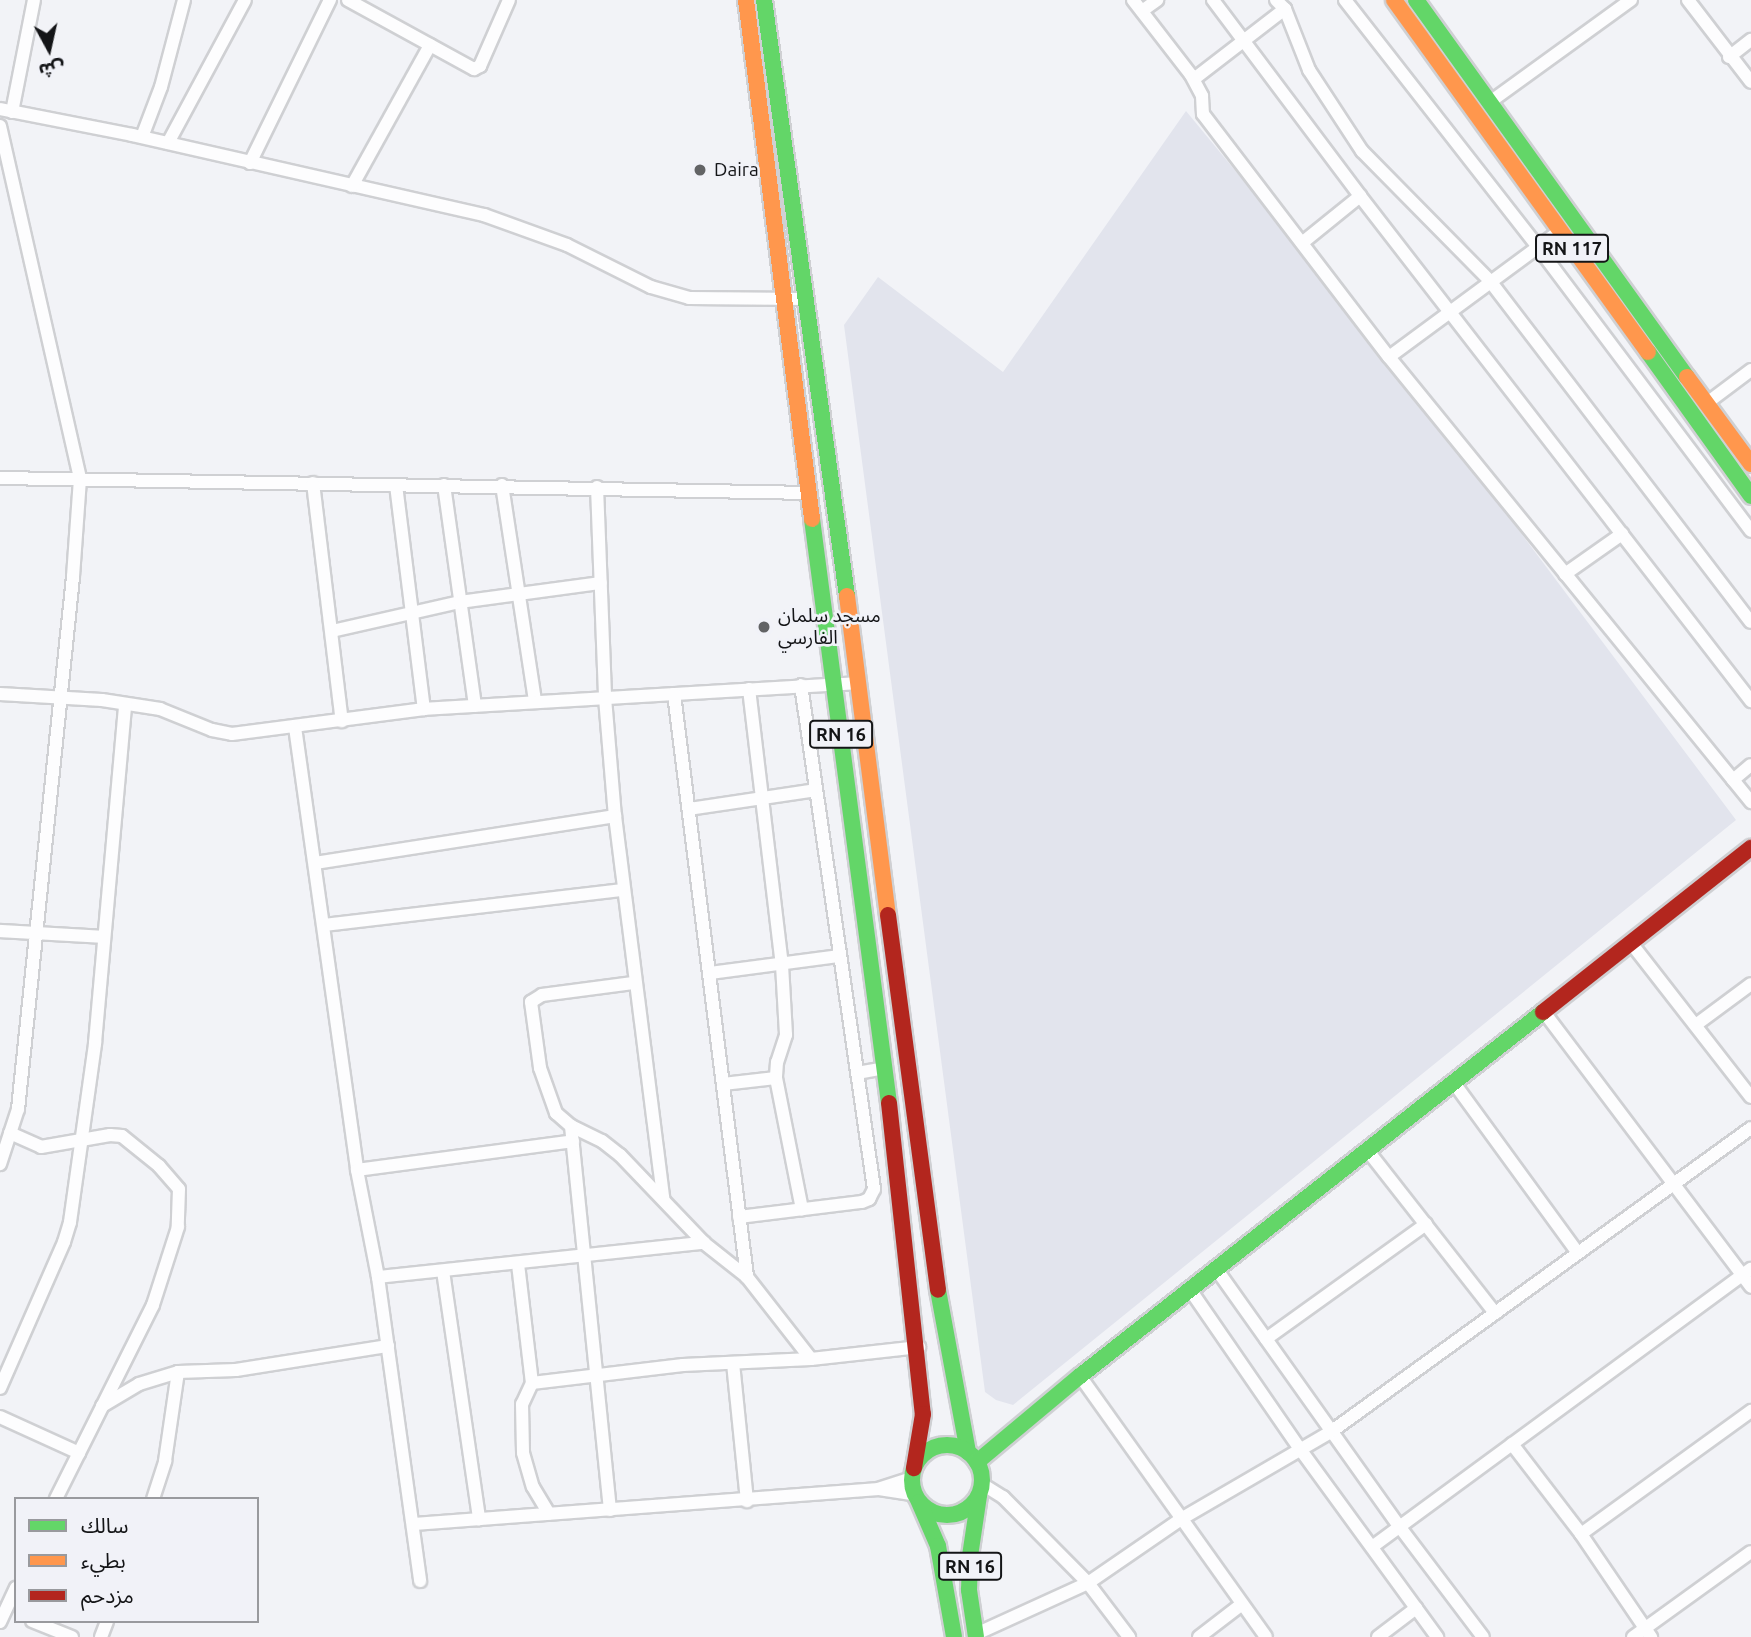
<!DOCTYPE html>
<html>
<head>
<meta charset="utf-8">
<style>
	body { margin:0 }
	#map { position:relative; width:1751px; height:1637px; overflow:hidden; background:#f2f3f7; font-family:Ubuntu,"Noto Sans Arabic",sans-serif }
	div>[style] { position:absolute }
	.built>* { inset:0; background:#e2e4ed }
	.roads { filter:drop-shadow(2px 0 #cfd0d3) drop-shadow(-2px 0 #cfd0d3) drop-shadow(0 2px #cfd0d3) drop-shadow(0 -2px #cfd0d3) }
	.street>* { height:12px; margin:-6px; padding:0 6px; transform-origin:6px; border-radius:6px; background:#fdfdfe }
	.fast>* { height:16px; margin:-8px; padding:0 8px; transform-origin:8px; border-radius:8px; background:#63d668 }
	.fast>.ring { margin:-8px; padding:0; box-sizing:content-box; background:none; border:16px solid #63d668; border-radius:50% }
	.slow>* { height:16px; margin:-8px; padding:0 8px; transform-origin:8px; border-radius:8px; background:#ff974d }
	.jam>* { height:16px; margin:-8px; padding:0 8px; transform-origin:8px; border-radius:8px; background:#b3261e }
	.dots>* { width:19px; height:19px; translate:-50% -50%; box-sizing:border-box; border:4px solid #f1f2f8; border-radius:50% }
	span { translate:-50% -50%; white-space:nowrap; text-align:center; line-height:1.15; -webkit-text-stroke:5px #f1f2f8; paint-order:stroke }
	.shield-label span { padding:2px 5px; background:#f1f2f8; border:2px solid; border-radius:5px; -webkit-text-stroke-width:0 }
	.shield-label { font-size:18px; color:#141517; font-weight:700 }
	.poi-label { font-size:19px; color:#141517 }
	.left { translate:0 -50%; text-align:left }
	.legend { position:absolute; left:14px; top:1497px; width:245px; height:126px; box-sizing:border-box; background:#f1f2f8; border:2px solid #999a9e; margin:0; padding:9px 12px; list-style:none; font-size:21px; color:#141517 }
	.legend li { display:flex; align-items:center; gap:14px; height:35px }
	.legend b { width:35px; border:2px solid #999a9e }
	.north { position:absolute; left:14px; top:14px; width:70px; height:70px; -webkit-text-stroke:5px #f1f2f8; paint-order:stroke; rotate:172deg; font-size:19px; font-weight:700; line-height:28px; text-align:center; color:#141517 }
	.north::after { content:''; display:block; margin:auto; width:24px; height:32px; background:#141517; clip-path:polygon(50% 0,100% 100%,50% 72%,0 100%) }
</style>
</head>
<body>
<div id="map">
	<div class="built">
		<div style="clip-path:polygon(1186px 111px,1389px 357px,1736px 820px,1013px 1405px,996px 1400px,985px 1392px,844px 325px,878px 277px,1003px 372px)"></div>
	</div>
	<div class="roads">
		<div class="street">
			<div style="left:348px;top:0;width:144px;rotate:28.7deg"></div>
			<div style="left:474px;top:69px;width:7px;rotate:-27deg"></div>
			<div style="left:480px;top:66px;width:72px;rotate:-66.3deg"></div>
			<div style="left:1133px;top:0;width:95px;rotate:52.3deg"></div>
			<div style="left:1191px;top:75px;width:24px;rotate:62deg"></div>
			<div style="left:1202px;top:96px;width:18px;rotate:87deg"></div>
			<div style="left:1203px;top:114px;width:306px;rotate:52.6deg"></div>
			<div style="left:1389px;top:357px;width:574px;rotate:50.87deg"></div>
			<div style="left:1213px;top:0;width:245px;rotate:53.1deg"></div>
			<div style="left:1360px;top:196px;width:639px;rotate:52.25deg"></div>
			<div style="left:1276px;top:0;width:13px;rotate:45deg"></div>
			<div style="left:1285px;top:9px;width:66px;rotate:68.5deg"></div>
			<div style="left:1309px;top:70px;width:97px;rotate:56.8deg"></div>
			<div style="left:1362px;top:151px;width:182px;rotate:45.4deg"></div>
			<div style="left:1490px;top:281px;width:429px;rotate:52.6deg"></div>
			<div style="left:1345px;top:0;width:312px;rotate:52deg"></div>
			<div style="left:1537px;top:246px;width:356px;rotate:53.1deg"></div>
			<div style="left:1688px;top:0;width:103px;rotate:52.5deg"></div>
			<div style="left:1142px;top:11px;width:19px;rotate:-36deg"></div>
			<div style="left:1729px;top:57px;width:28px;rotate:-38deg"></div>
			<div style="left:1194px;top:79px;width:115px;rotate:-37.6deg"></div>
			<div style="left:1490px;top:102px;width:174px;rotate:-35.9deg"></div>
			<div style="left:0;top:109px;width:135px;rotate:11.1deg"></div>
			<div style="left:132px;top:135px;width:361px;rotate:12.8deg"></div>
			<div style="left:484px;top:215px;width:88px;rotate:19.9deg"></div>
			<div style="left:567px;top:245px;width:94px;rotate:26.6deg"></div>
			<div style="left:651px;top:287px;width:40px;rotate:16deg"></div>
			<div style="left:689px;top:298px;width:117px;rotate:0.5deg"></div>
			<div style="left:12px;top:112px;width:114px;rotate:-78.9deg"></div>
			<div style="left:0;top:126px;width:362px;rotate:77.2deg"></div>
			<div style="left:80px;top:479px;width:98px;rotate:94.1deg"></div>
			<div style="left:73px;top:577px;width:535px;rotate:95.9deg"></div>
			<div style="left:18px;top:1109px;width:58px;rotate:108.1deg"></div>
			<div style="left:142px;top:137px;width:53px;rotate:-69.2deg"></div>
			<div style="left:161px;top:87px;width:90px;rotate:-75.2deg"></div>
			<div style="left:168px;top:143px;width:162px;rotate:-61.7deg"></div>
			<div style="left:250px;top:163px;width:182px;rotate:-63.9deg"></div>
			<div style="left:352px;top:186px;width:161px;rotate:-61deg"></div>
			<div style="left:1302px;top:243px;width:75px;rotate:-39deg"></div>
			<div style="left:1389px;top:357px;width:212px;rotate:-36.4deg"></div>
			<div style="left:1707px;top:403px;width:55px;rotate:-36.9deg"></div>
			<div style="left:0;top:478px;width:808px;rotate:1.06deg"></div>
			<div style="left:313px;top:483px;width:240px;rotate:83.1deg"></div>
			<div style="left:396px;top:485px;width:226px;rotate:82.9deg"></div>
			<div style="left:444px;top:485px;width:223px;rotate:82deg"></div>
			<div style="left:502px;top:485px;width:219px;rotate:81.3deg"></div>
			<div style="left:597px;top:487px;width:211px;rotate:87.8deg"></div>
			<div style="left:605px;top:698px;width:118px;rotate:85.2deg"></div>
			<div style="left:615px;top:816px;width:385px;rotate:82.8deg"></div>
			<div style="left:1565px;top:574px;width:70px;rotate:-35.1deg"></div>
			<div style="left:332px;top:631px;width:131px;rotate:-12.8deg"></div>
			<div style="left:460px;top:602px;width:142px;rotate:-7.7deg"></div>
			<div style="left:749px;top:689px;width:278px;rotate:83.2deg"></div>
			<div style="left:782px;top:965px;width:70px;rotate:86.7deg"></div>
			<div style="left:786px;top:1035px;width:28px;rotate:108deg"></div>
			<div style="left:777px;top:1062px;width:16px;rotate:94deg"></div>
			<div style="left:776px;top:1078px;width:134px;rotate:78.8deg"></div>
			<div style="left:0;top:694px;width:102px;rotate:3.4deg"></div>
			<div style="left:102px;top:700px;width:59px;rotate:8.8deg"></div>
			<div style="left:160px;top:709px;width:56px;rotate:22deg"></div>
			<div style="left:212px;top:730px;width:20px;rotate:11deg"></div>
			<div style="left:232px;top:734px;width:194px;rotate:-7.4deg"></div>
			<div style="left:424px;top:709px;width:435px;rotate:-3.4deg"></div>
			<div style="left:674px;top:694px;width:588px;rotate:82.86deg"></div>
			<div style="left:295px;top:727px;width:447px;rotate:82deg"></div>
			<div style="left:357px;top:1170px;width:109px;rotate:78.9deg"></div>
			<div style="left:378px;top:1277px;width:307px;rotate:82.1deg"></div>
			<div style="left:1733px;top:780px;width:23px;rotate:-40deg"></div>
			<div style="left:689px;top:809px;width:128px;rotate:-8.5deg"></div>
			<div style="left:315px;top:863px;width:304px;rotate:-8.9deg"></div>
			<div style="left:324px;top:925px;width:301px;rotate:-6.7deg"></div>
			<div style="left:0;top:931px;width:104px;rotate:3.3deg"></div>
			<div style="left:1631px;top:943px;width:195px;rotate:52.1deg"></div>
			<div style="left:710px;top:973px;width:131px;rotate:-7.5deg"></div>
			<div style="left:633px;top:983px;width:92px;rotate:172.5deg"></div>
			<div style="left:542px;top:995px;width:13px;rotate:148deg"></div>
			<div style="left:531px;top:1002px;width:67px;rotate:82.2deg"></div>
			<div style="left:540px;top:1068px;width:48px;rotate:70.4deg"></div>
			<div style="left:556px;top:1113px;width:20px;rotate:41deg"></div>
			<div style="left:571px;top:1126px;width:34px;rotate:26deg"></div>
			<div style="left:602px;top:1141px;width:23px;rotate:38deg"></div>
			<div style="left:620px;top:1155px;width:122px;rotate:46.3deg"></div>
			<div style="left:704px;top:1243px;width:55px;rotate:38.3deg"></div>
			<div style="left:747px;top:1277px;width:104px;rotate:52deg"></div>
			<div style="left:811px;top:1359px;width:109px;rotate:-6.3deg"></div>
			<div style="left:1544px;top:1012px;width:344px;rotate:53deg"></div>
			<div style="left:1697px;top:1024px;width:67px;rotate:-36.5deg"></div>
			<div style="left:857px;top:1073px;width:28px;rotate:-10deg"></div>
			<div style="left:1454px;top:1083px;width:210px;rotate:53.9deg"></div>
			<div style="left:723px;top:1084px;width:53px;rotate:-6.5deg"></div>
			<div style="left:571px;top:1126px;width:386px;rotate:84.2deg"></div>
			<div style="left:10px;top:1133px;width:34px;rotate:24deg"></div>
			<div style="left:41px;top:1147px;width:70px;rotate:-9.9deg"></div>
			<div style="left:110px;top:1135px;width:12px;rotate:5deg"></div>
			<div style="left:122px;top:1136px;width:48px;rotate:39deg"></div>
			<div style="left:159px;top:1166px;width:30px;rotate:49deg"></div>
			<div style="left:179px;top:1189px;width:38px;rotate:92deg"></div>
			<div style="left:178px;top:1227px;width:82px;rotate:107.8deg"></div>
			<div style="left:153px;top:1305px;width:217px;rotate:116.6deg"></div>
			<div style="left:1368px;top:1151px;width:206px;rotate:51.9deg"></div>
			<div style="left:357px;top:1170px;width:218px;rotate:-7.6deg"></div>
			<div style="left:739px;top:1217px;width:124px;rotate:-7deg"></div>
			<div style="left:862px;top:1202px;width:8px;rotate:-23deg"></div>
			<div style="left:869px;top:1199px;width:11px;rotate:-63deg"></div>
			<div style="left:874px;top:1189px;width:509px;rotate:-98.24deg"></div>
			<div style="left:518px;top:1264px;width:120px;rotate:83.3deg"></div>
			<div style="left:532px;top:1383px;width:23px;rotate:115deg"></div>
			<div style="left:522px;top:1404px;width:49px;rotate:88.8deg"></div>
			<div style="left:523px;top:1453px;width:35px;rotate:74deg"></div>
			<div style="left:533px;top:1487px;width:31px;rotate:59deg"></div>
			<div style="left:1217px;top:1270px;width:314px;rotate:54.6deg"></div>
			<div style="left:1399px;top:1526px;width:139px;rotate:52.9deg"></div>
			<div style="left:443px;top:1271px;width:251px;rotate:81.7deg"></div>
			<div style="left:378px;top:1277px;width:328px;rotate:-6deg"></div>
			<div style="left:1191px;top:1291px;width:192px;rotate:55.4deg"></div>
			<div style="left:1300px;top:1449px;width:233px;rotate:53.9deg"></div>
			<div style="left:1266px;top:1339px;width:197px;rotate:-35.7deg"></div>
			<div style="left:733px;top:1363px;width:139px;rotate:84.2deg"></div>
			<div style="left:1080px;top:1376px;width:320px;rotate:54.5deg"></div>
			<div style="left:532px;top:1383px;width:152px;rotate:-6.8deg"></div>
			<div style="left:683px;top:1365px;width:128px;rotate:-2.7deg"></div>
			<div style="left:0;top:1388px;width:159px;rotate:-66.3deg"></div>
			<div style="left:64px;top:1242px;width:21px;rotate:-73deg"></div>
			<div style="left:70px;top:1222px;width:181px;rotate:-82deg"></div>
			<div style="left:95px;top:1043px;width:340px;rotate:-84.9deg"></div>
			<div style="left:102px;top:1406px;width:43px;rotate:-30.7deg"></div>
			<div style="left:139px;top:1384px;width:41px;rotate:-17.1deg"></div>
			<div style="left:0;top:1417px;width:87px;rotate:24.5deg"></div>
			<div style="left:1512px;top:1444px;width:113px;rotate:52.5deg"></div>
			<div style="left:1581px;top:1534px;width:125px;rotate:55.8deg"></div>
			<div style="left:912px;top:1478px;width:35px;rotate:162deg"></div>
			<div style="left:879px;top:1489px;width:36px;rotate:9deg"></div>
			<div style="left:982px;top:1484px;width:25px;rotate:32deg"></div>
			<div style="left:1003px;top:1497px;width:121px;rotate:45.3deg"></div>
			<div style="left:1088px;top:1583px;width:68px;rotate:52.8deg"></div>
			<div style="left:153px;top:1499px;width:40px;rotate:-72deg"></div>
			<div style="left:165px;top:1461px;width:90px;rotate:-81.7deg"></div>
			<div style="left:178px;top:1372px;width:58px;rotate:-2deg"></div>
			<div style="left:236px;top:1370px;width:154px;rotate:-9deg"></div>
			<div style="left:414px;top:1524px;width:466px;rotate:-4.3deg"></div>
			<div style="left:1581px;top:1534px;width:210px;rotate:-35.9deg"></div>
			<div style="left:1372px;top:1547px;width:470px;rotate:-36.3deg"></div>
			<div style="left:32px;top:1621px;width:43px;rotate:21.8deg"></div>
			<div style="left:0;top:1622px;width:38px;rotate:-65deg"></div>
			<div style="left:976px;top:1634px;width:123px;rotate:-24.5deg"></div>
			<div style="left:1088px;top:1583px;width:113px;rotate:-34.5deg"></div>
			<div style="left:1181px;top:1519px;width:175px;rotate:-30.2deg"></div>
			<div style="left:1332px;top:1431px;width:517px;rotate:-35.87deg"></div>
			<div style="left:101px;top:1637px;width:17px;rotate:-69deg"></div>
			<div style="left:1199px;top:1637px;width:54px;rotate:-37.5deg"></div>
			<div style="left:1378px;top:1637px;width:48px;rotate:-37.3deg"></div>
			<div style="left:1633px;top:1637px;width:145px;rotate:-35.8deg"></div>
		</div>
		<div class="fast">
			<div style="left:764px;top:0;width:602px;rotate:82.07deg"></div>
			<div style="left:1416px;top:0;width:464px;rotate:54.3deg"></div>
			<div style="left:1648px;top:352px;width:177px;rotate:54.4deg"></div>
			<div style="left:812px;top:519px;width:589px;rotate:82.49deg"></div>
			<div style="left:938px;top:1290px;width:165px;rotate:79.5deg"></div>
			<div class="ring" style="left:912px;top:1445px;width:54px;height:54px"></div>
			<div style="left:977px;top:1462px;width:134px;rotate:-39.9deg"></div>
			<div style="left:1080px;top:1376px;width:589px;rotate:-38.17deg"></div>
			<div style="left:919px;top:1502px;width:48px;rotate:66.6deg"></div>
			<div style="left:938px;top:1546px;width:92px;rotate:80deg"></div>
			<div style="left:976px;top:1637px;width:48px;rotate:-98.5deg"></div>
			<div style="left:969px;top:1590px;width:34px;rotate:-88deg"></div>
			<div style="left:970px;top:1556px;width:61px;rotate:-81.5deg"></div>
		</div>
		<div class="slow">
			<div style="left:746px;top:0;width:523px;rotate:82.75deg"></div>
			<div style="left:1394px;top:0;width:434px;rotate:54.2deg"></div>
			<div style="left:1687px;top:377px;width:108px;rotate:53.7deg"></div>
			<div style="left:847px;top:596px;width:322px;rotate:82.7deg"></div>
		</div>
		<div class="jam">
			<div style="left:888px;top:915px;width:378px;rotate:82.4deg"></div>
			<div style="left:1543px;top:1012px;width:265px;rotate:-38.3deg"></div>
			<div style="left:889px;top:1103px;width:313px;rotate:83.8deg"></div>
			<div style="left:923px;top:1414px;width:55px;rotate:99.5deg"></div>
		</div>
	</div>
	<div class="dots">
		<div style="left:700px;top:170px;background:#626365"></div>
		<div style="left:764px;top:627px;background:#626365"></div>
	</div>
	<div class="shield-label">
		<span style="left:1572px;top:248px">RN 117</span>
		<span style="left:841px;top:734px">RN 16</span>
		<span style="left:970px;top:1566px">RN 16</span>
	</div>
	<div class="poi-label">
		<span class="left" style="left:714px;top:170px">Daira</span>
		<span class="left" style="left:778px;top:627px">مسجد سلمان<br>الفارسي</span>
	</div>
	<ul class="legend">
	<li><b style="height:9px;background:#63d668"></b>سالك</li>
	<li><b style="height:9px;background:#ff974d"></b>بطيء</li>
	<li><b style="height:9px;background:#b3261e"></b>مزدحم</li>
	</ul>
	<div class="north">ش</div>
</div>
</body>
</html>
